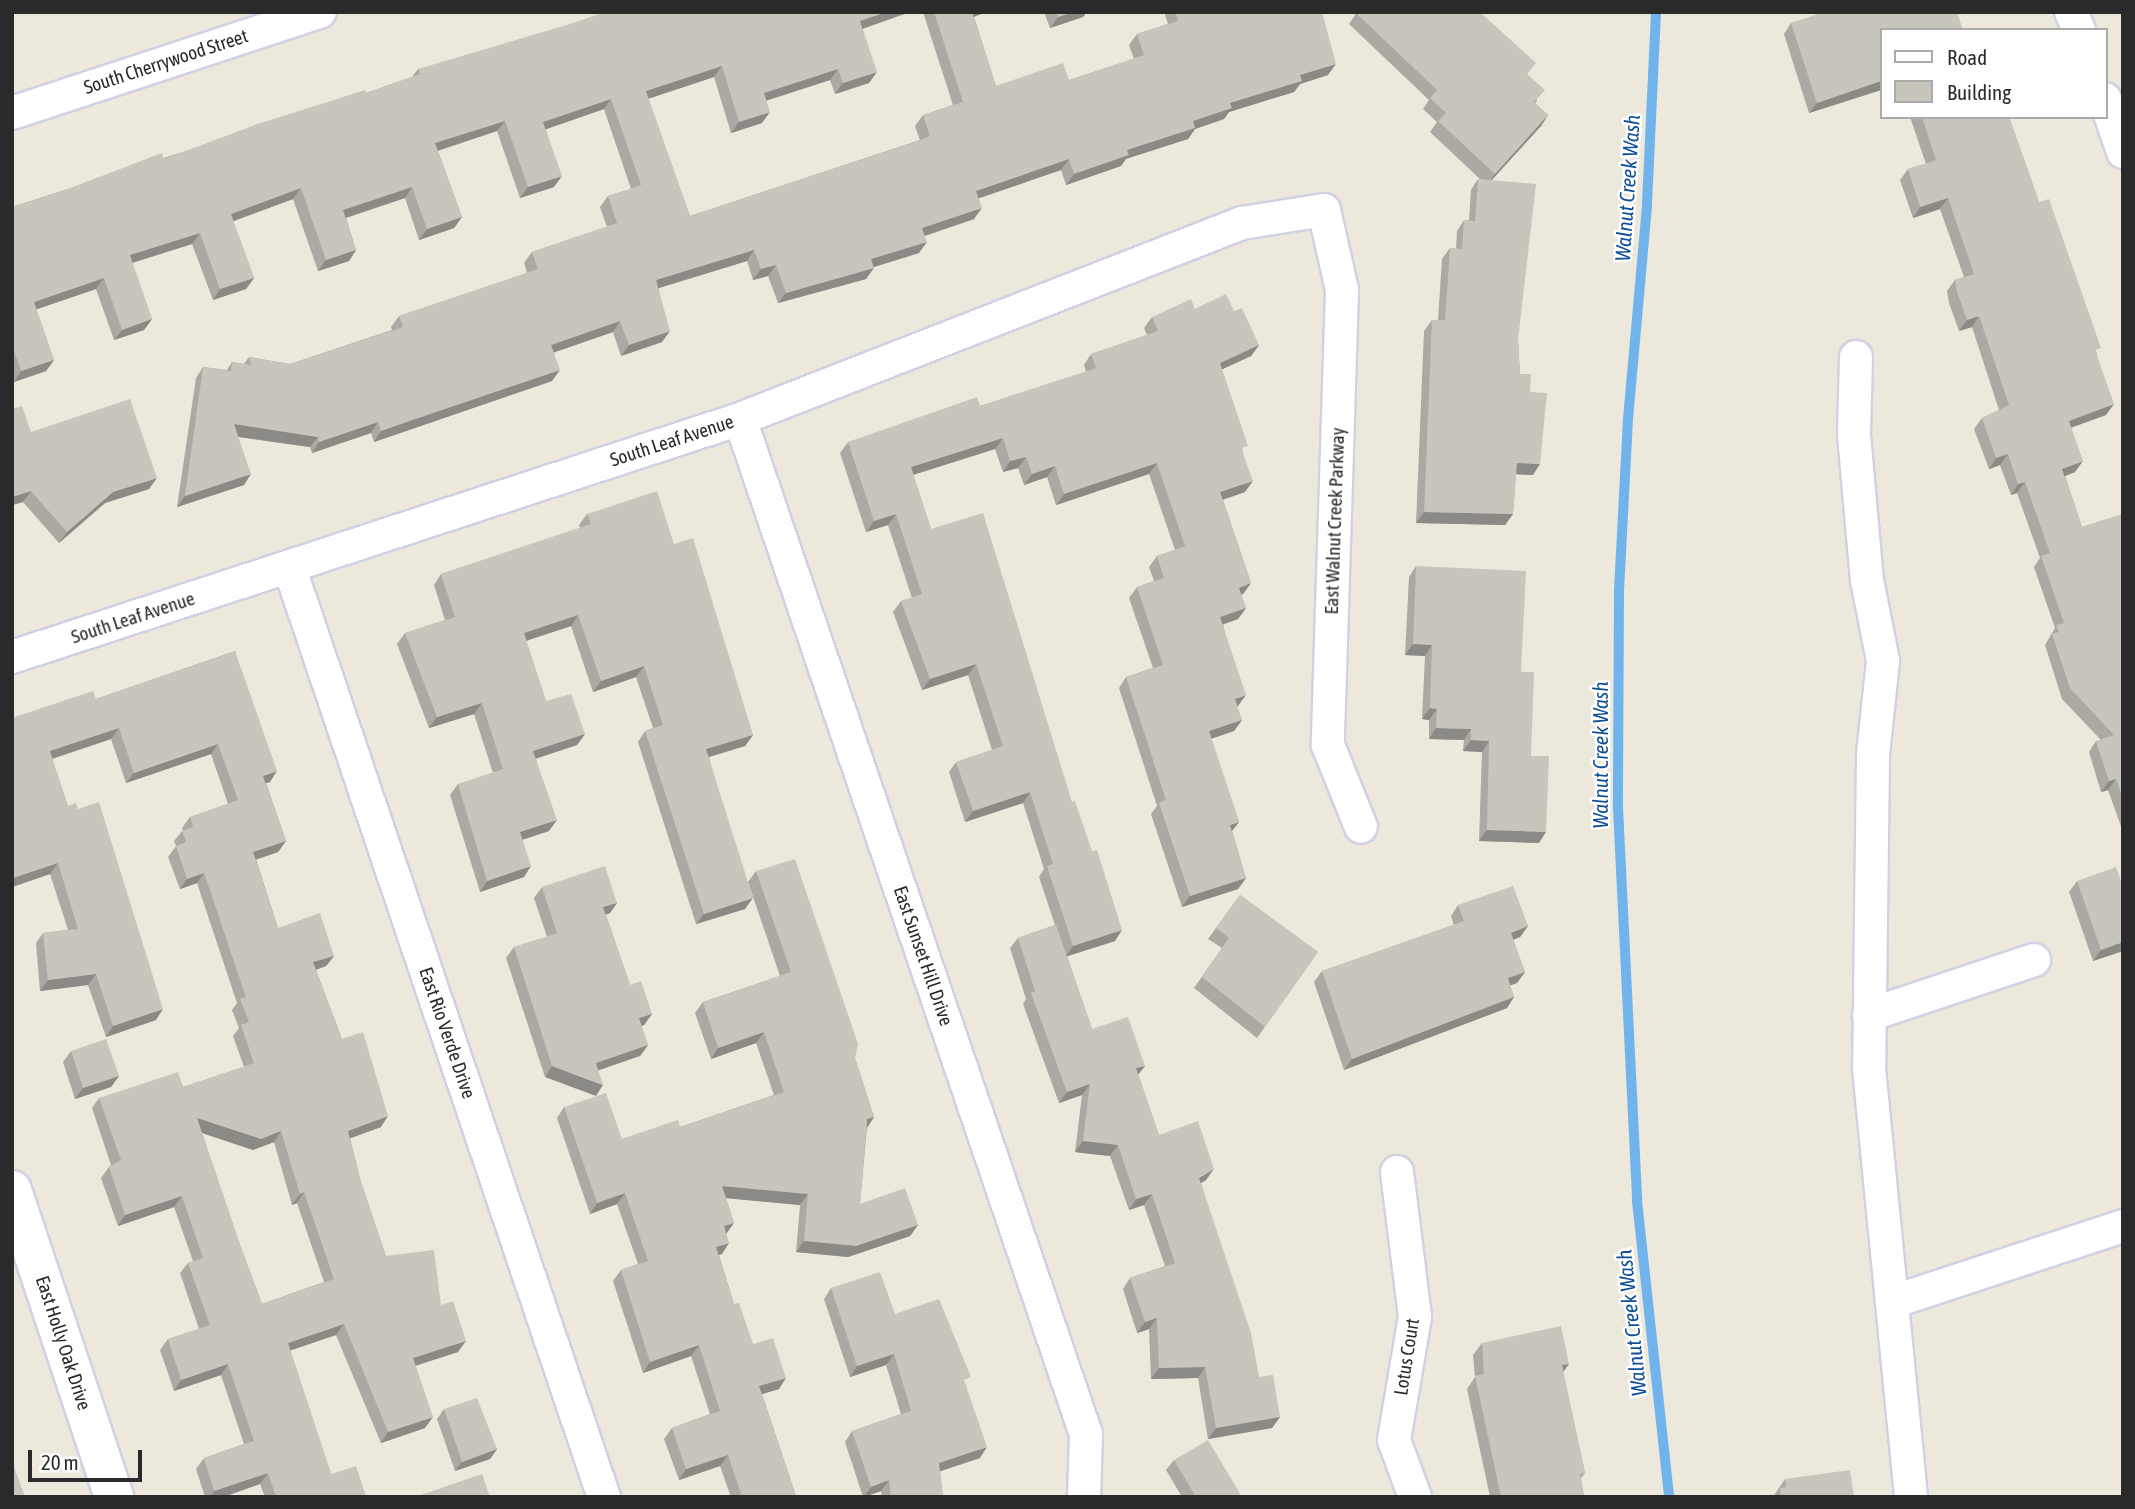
<!DOCTYPE html>
<html>
<head>
<meta charset="utf-8">
<style>
	body { margin:0 }
	#map { position:relative; width:2135px; height:1509px; overflow:hidden; background:#ece8dc; font-family:"Asap Condensed",sans-serif }
	div>[style] { position:absolute }
	.stream>* { height:10px; margin:-5px; padding:0 5px; transform-origin:5px; border-radius:5px; background:#71b4ec }
	.roads { filter:drop-shadow(2px 0 #d1d1e3) drop-shadow(-2px 0 #d1d1e3) drop-shadow(0 2px #d1d1e3) drop-shadow(0 -2px #d1d1e3) }
	.street>* { height:32px; margin:-16px; padding:0 16px; transform-origin:16px; border-radius:16px; background:#fff }
	.secondary>* { height:38px; margin:-19px; padding:0 19px; transform-origin:19px; border-radius:19px; background:#fff }
	.wall>* { inset:0; background:#aba9a2 }
	.shaded-wall>* { inset:0; background:#8b8a84 }
	.building>* { inset:0; background:#c7c5bc }
	span { translate:-50% -50%; white-space:nowrap; text-align:center; line-height:1.15; -webkit-text-stroke:5px #fff; paint-order:stroke }
	.street-label { font-size:19px; color:#2a2a2a }
	.water-label { font-size:21px; color:#105098; font-style:italic }
	.frame { position:absolute; inset:0; border:14px solid #2a2a2a; pointer-events:none }
	.legend { position:absolute; left:1880px; top:28px; width:228px; height:91px; box-sizing:border-box; background:#fff; border:2px solid #aaa; margin:0; padding:9px 12px; list-style:none; font-size:21px; color:#2a2a2a }
	.legend li { display:flex; align-items:center; gap:14px; height:35px }
	.legend b { width:35px; border:2px solid #aaa }
	.scale { position:absolute; left:28px; top:1450px; width:114px; height:32px; box-sizing:border-box; border:4px solid #2a2a2a; border-top:0; padding-left:9px; font-size:21px; line-height:24px; white-space:nowrap; color:#2a2a2a; -webkit-text-stroke:5px #fff; paint-order:stroke }
</style>
</head>
<body>
<div id="map">
	<div class="stream">
		<div style="left:1656px;top:12px;width:194px;rotate:92.7deg"></div>
		<div style="left:1647px;top:206px;width:214px;rotate:95.1deg"></div>
		<div style="left:1628px;top:419px;width:174px;rotate:93deg"></div>
		<div style="left:1619px;top:593px;width:215px;rotate:90.3deg"></div>
		<div style="left:1618px;top:808px;width:393px;rotate:87.2deg"></div>
		<div style="left:1637px;top:1201px;width:298px;rotate:83.8deg"></div>
	</div>
	<div class="roads">
		<div class="street">
			<div style="left:2071px;top:12px;width:20px;rotate:66deg"></div>
			<div style="left:2105px;top:99px;width:56px;rotate:71.2deg"></div>
			<div style="left:12px;top:113px;width:324px;rotate:-18.2deg"></div>
			<div style="left:1856px;top:357px;width:78px;rotate:91.5deg"></div>
			<div style="left:1854px;top:435px;width:146px;rotate:84.9deg"></div>
			<div style="left:1867px;top:580px;width:83px;rotate:78.8deg"></div>
			<div style="left:1883px;top:661px;width:95px;rotate:96.1deg"></div>
			<div style="left:1873px;top:755px;width:313px;rotate:90.7deg"></div>
			<div style="left:1869px;top:1068px;width:431px;rotate:84.4deg"></div>
			<div style="left:740px;top:419px;width:1072px;rotate:71.18deg"></div>
			<div style="left:1086px;top:1434px;width:63px;rotate:91.8deg"></div>
			<div style="left:290px;top:569px;width:980px;rotate:71.31deg"></div>
			<div style="left:12px;top:657px;width:766px;rotate:-18.1deg"></div>
			<div style="left:740px;top:419px;width:539px;rotate:-21.33deg"></div>
			<div style="left:1242px;top:223px;width:83px;rotate:-9deg"></div>
			<div style="left:1324px;top:210px;width:82px;rotate:77.3deg"></div>
			<div style="left:1342px;top:290px;width:455px;rotate:91.8deg"></div>
			<div style="left:1328px;top:745px;width:88px;rotate:68.1deg"></div>
			<div style="left:1869px;top:1015px;width:174px;rotate:-18.4deg"></div>
			<div style="left:1397px;top:1172px;width:146px;rotate:82.9deg"></div>
			<div style="left:1415px;top:1317px;width:125px;rotate:99.7deg"></div>
			<div style="left:1394px;top:1440px;width:61px;rotate:69.8deg"></div>
			<div style="left:1892px;top:1302px;width:243px;rotate:-18.2deg"></div>
		</div>
		<div class="secondary">
			<div style="left:12px;top:1190px;width:324px;rotate:71.6deg"></div>
		</div>
	</div>
	<div class="wall">
		<div style="clip-path:polygon(910px 12px,863px 29px,869px 83px,835px 94px,830px 80px,766px 100px,762px 123px,731px 133px,714px 77px,648px 99px,690px 216px,920px 140px,915px 126px,923px 115px,953px 105px,923px 12px,987px 12px,974px 17px,996px 86px,1069px 80px,1134px 59px,1129px 45px,1137px 34px,1168px 24px,1164px 12px,1322px 12px,1328px 75px,1300px 84px,1294px 92px,1229px 112px,1224px 119px,1195px 129px,1188px 139px,1126px 158px,1121px 166px,1066px 185px,1061px 170px,979px 198px,974px 219px,925px 236px,919px 253px,874px 267px,866px 279px,778px 303px,768px 276px,753px 280px,747px 261px,659px 288px,662px 342px,621px 356px,613px 332px,554px 352px,552px 381px,374px 442px,371px 433px,312px 453px,310px 447px,238px 437px,244px 485px,177px 507px,196px 378px,203px 367px,227px 370px,232px 362px,244px 364px,249px 357px,290px 364px,392px 330px,391px 327px,399px 316px,527px 273px,524px 263px,532px 252px,607px 227px,600px 207px,608px 196px,631px 189px,604px 109px,546px 129px,554px 187px,520px 198px,497px 131px,438px 151px,462px 217px,454px 228px,419px 240px,405px 198px,346px 218px,356px 250px,349px 261px,318px 271px,293px 199px,233px 221px,254px 278px,246px 289px,213px 300px,192px 244px,132px 263px,152px 319px,144px 330px,114px 340px,96px 289px,36px 309px,54px 360px,46px 371px,14px 382px,12px 379px,12px 207px,366px 93px,412px 77px,418px 69px)"></div>
		<div style="clip-path:polygon(1044px 12px,1087px 12px,1083px 17px,1050px 28px)"></div>
		<div style="clip-path:polygon(1357px 12px,1528px 75px,1537px 101px,1535px 103px,1548px 115px,1541px 126px,1492px 180px,1518px 340px,1520px 374px,1530px 392px,1533px 475px,1516px 474px,1513px 514px,1505px 525px,1416px 523px,1424px 331px,1432px 320px,1438px 320px,1442px 259px,1450px 248px,1456px 249px,1457px 231px,1464px 220px,1469px 220px,1471px 190px,1478px 179px,1481px 180px,1430px 132px,1437px 122px,1423px 109px,1429px 100px,1349px 24px)"></div>
		<div style="clip-path:polygon(1791px 23px,1881px 30px,1881px 90px,1809px 113px,1784px 34px)"></div>
		<div style="clip-path:polygon(1910px 117px,2009px 117px,2039px 202px,2097px 354px,2106px 415px,2071px 428px,2075px 472px,2065px 476px,2082px 527px,2123px 514px,2123px 832px,2108px 790px,2101px 792px,2089px 752px,2096px 741px,2101px 740px,2062px 699px,2045px 645px,2055px 628px,2034px 567px,2040px 558px,2017px 493px,2011px 495px,2000px 465px,1989px 469px,1974px 429px,1982px 418px,1999px 410px,1972px 327px,1959px 331px,1949px 303px,1947px 291px,1955px 280px,1964px 277px,1940px 209px,1913px 218px,1900px 180px,1908px 169px,1926px 164px)"></div>
		<div style="clip-path:polygon(1195px 309px,1234px 311px,1259px 345px,1251px 356px,1222px 369px,1243px 453px,1245px 492px,1223px 500px,1251px 583px,1243px 594px,1241px 595px,1246px 608px,1238px 619px,1223px 624px,1238px 706px,1237px 707px,1242px 720px,1234px 731px,1211px 739px,1239px 822px,1232px 831px,1246px 878px,1238px 889px,1182px 907px,1151px 814px,1157px 806px,1119px 688px,1126px 677px,1153px 668px,1129px 598px,1137px 587px,1154px 581px,1149px 567px,1157px 556px,1175px 550px,1149px 474px,1056px 505px,1047px 477px,1024px 485px,1018px 468px,1003px 472px,995px 449px,913px 475px,931px 529px,1072px 802px,1115px 941px,1067px 956px,1092px 1029px,1145px 1066px,1138px 1074px,1159px 1135px,1206px 1180px,1201px 1183px,1259px 1377px,1280px 1417px,1272px 1428px,1208px 1439px,1198px 1378px,1151px 1379px,1149px 1329px,1137px 1333px,1123px 1289px,1130px 1278px,1165px 1266px,1144px 1205px,1129px 1210px,1110px 1156px,1075px 1152px,1082px 1095px,1059px 1103px,1023px 1004px,1026px 999px,1010px 948px,1018px 938px,1055px 925px,1039px 877px,1044px 869px,1023px 803px,965px 822px,949px 772px,956px 762px,992px 750px,968px 675px,922px 690px,893px 612px,901px 601px,912px 598px,888px 525px,866px 532px,840px 453px,848px 442px,980px 406px,1086px 372px,1084px 365px,1091px 354px,1147px 335px,1144px 328px,1152px 317px)"></div>
		<div style="clip-path:polygon(12px 409px,31px 432px,149px 489px,105px 503px,59px 543px,23px 502px,12px 505px)"></div>
		<div style="clip-path:polygon(587px 514px,674px 544px,753px 735px,745px 746px,709px 757px,745px 909px,696px 924px,638px 742px,645px 731px,653px 728px,636px 677px,593px 692px,571px 626px,526px 641px,546px 701px,585px 734px,577px 745px,536px 758px,549px 831px,522px 840px,524px 877px,480px 892px,450px 795px,458px 784px,493px 773px,474px 714px,429px 728px,397px 644px,405px 633px,445px 620px,434px 585px,441px 574px,580px 528px,579px 525px)"></div>
		<div style="clip-path:polygon(1416px 566px,1521px 672px,1531px 756px,1539px 843px,1479px 841px,1482px 752px,1463px 751px,1464px 740px,1429px 739px,1429px 720px,1422px 719px,1425px 656px,1405px 655px,1409px 577px)"></div>
		<div style="clip-path:polygon(evenodd,235px 651px,270px 782px,266px 783px,286px 841px,278px 852px,256px 859px,278px 928px,334px 956px,326px 966px,316px 970px,342px 1039px,381px 1127px,350px 1138px,360px 1179px,386px 1256px,441px 1305px,458px 1352px,415px 1366px,425px 1428px,381px 1443px,336px 1335px,290px 1350px,331px 1474px,366px 1497px,265px 1497px,260px 1484px,223px 1497px,205px 1497px,196px 1469px,204px 1458px,244px 1444px,221px 1375px,174px 1391px,160px 1350px,168px 1339px,199px 1329px,180px 1273px,188px 1263px,193px 1261px,174px 1207px,118px 1226px,101px 1178px,109px 1167px,111px 1165px,92px 1108px,99px 1098px,183px 1087px,244px 1067px,233px 1036px,239px 1028px,232px 1010px,237px 1003px,197px 883px,180px 889px,168px 857px,176px 846px,174px 841px,183px 830px,182px 828px,190px 817px,228px 804px,211px 754px,126px 783px,111px 739px,52px 759px,68px 806px,156px 1020px,106px 1037px,88px 985px,40px 991px,36px 943px,43px 933px,68px 930px,50px 874px,12px 887px,12px 718px,96px 699px,235px 651px,202px 1133px,253px 1150px,274px 1142px,292px 1205px,297px 1203px,324px 1282px,262px 1304px,240px 1245px,202px 1133px)"></div>
		<div style="clip-path:polygon(756px 871px,855px 1058px,874px 1117px,867px 1127px,860px 1204px,918px 1225px,910px 1236px,848px 1257px,796px 1252px,800px 1205px,726px 1198px,734px 1223px,726px 1234px,722px 1254px,719px 1255px,734px 1304px,753px 1344px,779px 1389px,762px 1394px,796px 1496px,796px 1497px,731px 1497px,720px 1466px,679px 1480px,664px 1439px,672px 1428px,710px 1414px,691px 1356px,643px 1373px,613px 1281px,621px 1270px,638px 1264px,617px 1204px,590px 1214px,557px 1118px,564px 1107px,622px 1139px,680px 1127px,774px 1095px,756px 1043px,711px 1059px,695px 1013px,703px 1002px,780px 976px,748px 882px)"></div>
		<div style="clip-path:polygon(2077px 881px,2123px 951px,2093px 961px,2069px 892px)"></div>
		<div style="clip-path:polygon(542px 887px,617px 903px,610px 913px,606px 915px,630px 985px,652px 1014px,644px 1025px,641px 1026px,648px 1045px,640px 1056px,545px 1077px,506px 958px,514px 947px,547px 937px,534px 898px)"></div>
		<div style="clip-path:polygon(1240px 895px,1318px 952px,1257px 1038px,1194px 988px,1222px 948px,1208px 939px)"></div>
		<div style="clip-path:polygon(1458px 905px,1528px 926px,1520px 937px,1513px 940px,1525px 972px,1517px 983px,1510px 985px,1514px 997px,1507px 1008px,1344px 1070px,1314px 982px,1322px 971px,1454px 925px,1451px 916px)"></div>
		<div style="clip-path:polygon(71px 1051px,119px 1076px,111px 1087px,75px 1099px,63px 1062px)"></div>
		<div style="clip-path:polygon(831px 1288px,895px 1314px,966px 1385px,980px 1458px,940px 1471px,943px 1497px,882px 1497px,881px 1491px,863px 1497px,845px 1442px,852px 1431px,901px 1414px,886px 1365px,850px 1377px,824px 1299px)"></div>
		<div style="clip-path:polygon(1482px 1343px,1569px 1364px,1563px 1372px,1585px 1473px,1581px 1478px,1584px 1497px,1490px 1497px,1467px 1389px,1475px 1377px,1473px 1355px)"></div>
		<div style="clip-path:polygon(444px 1409px,497px 1449px,490px 1459px,455px 1471px,437px 1419px)"></div>
		<div style="clip-path:polygon(1174px 1460px,1242px 1497px,1182px 1497px,1166px 1470px)"></div>
		<div style="clip-path:polygon(1785px 1479px,1854px 1497px,1773px 1497px)"></div>
	</div>
	<div class="shaded-wall">
		<div style="clip-path:polygon(886px 12px,910px 12px,852px 32px,860px 21px)"></div>
		<div style="clip-path:polygon(969px 12px,987px 12px,964px 20px)"></div>
		<div style="clip-path:polygon(1073px 12px,1087px 12px,1083px 17px,1050px 28px,1058px 17px)"></div>
		<div style="clip-path:polygon(1336px 64px,1328px 75px,1300px 84px,1294px 92px,1229px 112px,1224px 119px,1195px 129px,1188px 139px,1126px 159px,1121px 166px,1066px 185px,1074px 174px,1230px 103px,1300px 75px)"></div>
		<div style="clip-path:polygon(722px 66px,714px 77px,638px 102px,646px 91px)"></div>
		<div style="clip-path:polygon(838px 69px,830px 80px,756px 104px,764px 93px)"></div>
		<div style="clip-path:polygon(877px 72px,869px 83px,835px 94px,843px 83px)"></div>
		<div style="clip-path:polygon(1881px 81px,1881px 90px,1809px 113px,1817px 103px)"></div>
		<div style="clip-path:polygon(611px 99px,604px 109px,535px 133px,543px 122px)"></div>
		<div style="clip-path:polygon(770px 112px,762px 123px,731px 133px,739px 122px)"></div>
		<div style="clip-path:polygon(1548px 115px,1541px 126px,1487px 185px,1495px 174px)"></div>
		<div style="clip-path:polygon(505px 121px,497px 131px,427px 154px,435px 143px)"></div>
		<div style="clip-path:polygon(1069px 159px,1061px 170px,968px 202px,976px 191px)"></div>
		<div style="clip-path:polygon(562px 176px,554px 187px,520px 198px,528px 187px)"></div>
		<div style="clip-path:polygon(412px 187px,405px 198px,336px 221px,343px 210px)"></div>
		<div style="clip-path:polygon(301px 188px,293px 199px,223px 225px,231px 214px)"></div>
		<div style="clip-path:polygon(1948px 198px,1940px 209px,1913px 218px,1920px 207px)"></div>
		<div style="clip-path:polygon(982px 208px,974px 219px,915px 239px,922px 228px)"></div>
		<div style="clip-path:polygon(462px 217px,454px 228px,419px 240px,427px 229px)"></div>
		<div style="clip-path:polygon(200px 233px,192px 244px,122px 266px,130px 255px)"></div>
		<div style="clip-path:polygon(927px 242px,919px 253px,864px 270px,871px 259px)"></div>
		<div style="clip-path:polygon(356px 250px,349px 261px,318px 271px,326px 260px)"></div>
		<div style="clip-path:polygon(754px 250px,747px 261px,649px 291px,656px 280px)"></div>
		<div style="clip-path:polygon(776px 265px,768px 276px,753px 280px,761px 269px)"></div>
		<div style="clip-path:polygon(874px 268px,866px 279px,778px 303px,786px 293px)"></div>
		<div style="clip-path:polygon(104px 278px,96px 289px,26px 313px,34px 302px)"></div>
		<div style="clip-path:polygon(254px 278px,246px 289px,213px 300px,220px 289px)"></div>
		<div style="clip-path:polygon(1979px 316px,1972px 327px,1959px 331px,1967px 320px)"></div>
		<div style="clip-path:polygon(152px 319px,144px 330px,114px 340px,122px 330px)"></div>
		<div style="clip-path:polygon(620px 321px,613px 332px,544px 356px,551px 345px)"></div>
		<div style="clip-path:polygon(670px 331px,662px 342px,621px 356px,629px 345px)"></div>
		<div style="clip-path:polygon(1259px 345px,1251px 356px,1212px 374px,1220px 363px)"></div>
		<div style="clip-path:polygon(54px 360px,46px 371px,14px 382px,21px 371px)"></div>
		<div style="clip-path:polygon(560px 370px,552px 381px,374px 442px,381px 431px)"></div>
		<div style="clip-path:polygon(2114px 404px,2106px 415px,2061px 431px,2069px 421px)"></div>
		<div style="clip-path:polygon(378px 422px,371px 433px,312px 453px,319px 442px)"></div>
		<div style="clip-path:polygon(234px 424px,318px 437px,310px 447px,226px 435px)"></div>
		<div style="clip-path:polygon(1003px 438px,995px 449px,903px 478px,911px 467px)"></div>
		<div style="clip-path:polygon(2008px 454px,2000px 465px,1989px 469px,1996px 458px)"></div>
		<div style="clip-path:polygon(1026px 457px,1018px 468px,1003px 472px,1010px 461px)"></div>
		<div style="clip-path:polygon(2083px 461px,2075px 472px,2055px 480px,2062px 469px)"></div>
		<div style="clip-path:polygon(1157px 463px,1149px 474px,1056px 505px,1064px 494px)"></div>
		<div style="clip-path:polygon(1517px 463px,1540px 464px,1533px 475px,1509px 474px)"></div>
		<div style="clip-path:polygon(1055px 466px,1047px 477px,1024px 485px,1032px 474px)"></div>
		<div style="clip-path:polygon(251px 474px,244px 485px,177px 507px,185px 496px)"></div>
		<div style="clip-path:polygon(157px 478px,149px 489px,105px 503px,59px 543px,67px 532px,113px 492px)"></div>
		<div style="clip-path:polygon(1253px 481px,1245px 492px,1212px 503px,1220px 492px)"></div>
		<div style="clip-path:polygon(2025px 482px,2017px 493px,2011px 495px,2018px 484px)"></div>
		<div style="clip-path:polygon(31px 491px,23px 502px,12px 505px,12px 497px)"></div>
		<div style="clip-path:polygon(1424px 512px,1513px 514px,1505px 525px,1416px 523px)"></div>
		<div style="clip-path:polygon(896px 514px,888px 525px,866px 532px,874px 521px)"></div>
		<div style="clip-path:polygon(1251px 583px,1243px 594px,1231px 598px,1239px 588px)"></div>
		<div style="clip-path:polygon(1246px 608px,1238px 619px,1213px 628px,1220px 617px)"></div>
		<div style="clip-path:polygon(578px 615px,571px 626px,516px 644px,524px 633px)"></div>
		<div style="clip-path:polygon(1413px 644px,1432px 645px,1425px 656px,1405px 655px)"></div>
		<div style="clip-path:polygon(976px 664px,968px 675px,922px 690px,930px 679px)"></div>
		<div style="clip-path:polygon(644px 666px,636px 677px,593px 692px,601px 681px)"></div>
		<div style="clip-path:polygon(1246px 695px,1238px 706px,1227px 710px,1235px 699px)"></div>
		<div style="clip-path:polygon(482px 703px,474px 714px,429px 728px,437px 717px)"></div>
		<div style="clip-path:polygon(1430px 708px,1437px 709px,1429px 720px,1422px 719px)"></div>
		<div style="clip-path:polygon(1242px 720px,1234px 731px,1201px 742px,1209px 731px)"></div>
		<div style="clip-path:polygon(119px 728px,111px 739px,42px 762px,50px 751px)"></div>
		<div style="clip-path:polygon(1436px 728px,1471px 729px,1464px 740px,1429px 739px)"></div>
		<div style="clip-path:polygon(585px 734px,577px 745px,526px 762px,533px 751px)"></div>
		<div style="clip-path:polygon(753px 735px,745px 746px,699px 760px,706px 749px)"></div>
		<div style="clip-path:polygon(1471px 740px,1489px 741px,1482px 752px,1463px 751px)"></div>
		<div style="clip-path:polygon(218px 744px,211px 754px,126px 783px,134px 773px)"></div>
		<div style="clip-path:polygon(277px 771px,270px 782px,256px 786px,263px 776px)"></div>
		<div style="clip-path:polygon(2116px 779px,2108px 790px,2101px 792px,2109px 781px)"></div>
		<div style="clip-path:polygon(1030px 792px,1023px 803px,965px 822px,973px 811px)"></div>
		<div style="clip-path:polygon(557px 820px,549px 831px,512px 843px,520px 832px)"></div>
		<div style="clip-path:polygon(1239px 822px,1231px 832px,1230px 825px)"></div>
		<div style="clip-path:polygon(1487px 830px,1546px 832px,1539px 843px,1479px 841px)"></div>
		<div style="clip-path:polygon(286px 841px,278px 852px,246px 863px,253px 852px)"></div>
		<div style="clip-path:polygon(58px 863px,50px 874px,12px 887px,13px 878px)"></div>
		<div style="clip-path:polygon(531px 866px,524px 877px,480px 892px,487px 881px)"></div>
		<div style="clip-path:polygon(204px 873px,197px 883px,180px 889px,187px 879px)"></div>
		<div style="clip-path:polygon(1246px 878px,1238px 889px,1182px 907px,1190px 896px)"></div>
		<div style="clip-path:polygon(753px 898px,745px 909px,696px 924px,704px 914px)"></div>
		<div style="clip-path:polygon(617px 903px,610px 913px,595px 918px,603px 907px)"></div>
		<div style="clip-path:polygon(1528px 926px,1520px 937px,1503px 944px,1511px 933px)"></div>
		<div style="clip-path:polygon(1122px 930px,1115px 941px,1065px 957px,1073px 946px)"></div>
		<div style="clip-path:polygon(2123px 942px,2123px 951px,2093px 961px,2101px 950px)"></div>
		<div style="clip-path:polygon(334px 956px,326px 966px,306px 973px,313px 962px)"></div>
		<div style="clip-path:polygon(1525px 972px,1517px 983px,1500px 989px,1508px 978px)"></div>
		<div style="clip-path:polygon(96px 974px,88px 985px,40px 991px,48px 980px)"></div>
		<div style="clip-path:polygon(1514px 997px,1507px 1008px,1344px 1070px,1352px 1059px)"></div>
		<div style="clip-path:polygon(163px 1009px,156px 1020px,106px 1037px,113px 1026px)"></div>
		<div style="clip-path:polygon(652px 1014px,644px 1025px,631px 1029px,639px 1018px)"></div>
		<div style="clip-path:polygon(764px 1032px,756px 1043px,711px 1059px,718px 1048px)"></div>
		<div style="clip-path:polygon(648px 1045px,640px 1056px,588px 1074px,596px 1063px)"></div>
		<div style="clip-path:polygon(552px 1066px,603px 1085px,596px 1096px,545px 1077px)"></div>
		<div style="clip-path:polygon(1145px 1066px,1137px 1076px,1136px 1068px)"></div>
		<div style="clip-path:polygon(119px 1076px,111px 1087px,75px 1099px,83px 1088px)"></div>
		<div style="clip-path:polygon(1090px 1084px,1082px 1095px,1059px 1103px,1067px 1092px)"></div>
		<div style="clip-path:polygon(388px 1116px,381px 1127px,340px 1142px,348px 1131px)"></div>
		<div style="clip-path:polygon(874px 1117px,867px 1128px,867px 1119px)"></div>
		<div style="clip-path:polygon(197px 1118px,281px 1131px,274px 1142px,253px 1150px,190px 1129px)"></div>
		<div style="clip-path:polygon(1083px 1141px,1118px 1145px,1110px 1156px,1075px 1152px)"></div>
		<div style="clip-path:polygon(1214px 1169px,1206px 1180px,1191px 1189px,1199px 1178px)"></div>
		<div style="clip-path:polygon(722px 1186px,808px 1194px,800px 1205px,714px 1197px)"></div>
		<div style="clip-path:polygon(304px 1192px,297px 1203px,292px 1205px,300px 1194px)"></div>
		<div style="clip-path:polygon(625px 1193px,617px 1204px,590px 1214px,597px 1203px)"></div>
		<div style="clip-path:polygon(1152px 1194px,1144px 1205px,1129px 1210px,1136px 1199px)"></div>
		<div style="clip-path:polygon(182px 1196px,174px 1207px,118px 1226px,125px 1215px)"></div>
		<div style="clip-path:polygon(734px 1223px,726px 1234px,724px 1226px)"></div>
		<div style="clip-path:polygon(918px 1225px,910px 1236px,848px 1257px,796px 1252px,804px 1241px)"></div>
		<div style="clip-path:polygon(729px 1243px,722px 1254px,709px 1258px,716px 1247px)"></div>
		<div style="clip-path:polygon(1157px 1318px,1149px 1329px,1137px 1333px,1145px 1322px)"></div>
		<div style="clip-path:polygon(344px 1324px,336px 1335px,280px 1354px,288px 1343px)"></div>
		<div style="clip-path:polygon(466px 1341px,458px 1352px,405px 1369px,413px 1358px)"></div>
		<div style="clip-path:polygon(699px 1345px,691px 1356px,643px 1373px,650px 1362px)"></div>
		<div style="clip-path:polygon(894px 1354px,886px 1365px,850px 1377px,857px 1366px)"></div>
		<div style="clip-path:polygon(228px 1364px,221px 1375px,174px 1391px,181px 1380px)"></div>
		<div style="clip-path:polygon(1569px 1364px,1560px 1376px,1562px 1365px)"></div>
		<div style="clip-path:polygon(1205px 1367px,1198px 1378px,1151px 1379px,1159px 1368px)"></div>
		<div style="clip-path:polygon(786px 1378px,779px 1389px,752px 1397px,759px 1386px)"></div>
		<div style="clip-path:polygon(433px 1417px,425px 1428px,381px 1443px,388px 1432px)"></div>
		<div style="clip-path:polygon(1280px 1417px,1272px 1428px,1208px 1439px,1216px 1428px)"></div>
		<div style="clip-path:polygon(987px 1447px,980px 1458px,932px 1474px,939px 1463px)"></div>
		<div style="clip-path:polygon(497px 1449px,490px 1459px,455px 1471px,462px 1462px)"></div>
		<div style="clip-path:polygon(728px 1455px,720px 1466px,679px 1480px,686px 1469px)"></div>
		<div style="clip-path:polygon(268px 1473px,260px 1484px,223px 1497px,211px 1497px,214px 1491px)"></div>
		<div style="clip-path:polygon(889px 1480px,881px 1491px,864px 1497px,871px 1487px)"></div>
	</div>
	<div class="building">
		<div style="clip-path:polygon(604px 12px,886px 12px,860px 21px,877px 72px,843px 83px,838px 69px,764px 93px,770px 112px,739px 122px,722px 66px,646px 91px,690px 216px,915px 142px,930px 136px,923px 115px,963px 102px,934px 12px,972px 12px,996px 86px,1063px 63px,1069px 80px,1144px 55px,1137px 34px,1178px 21px,1175px 12px,1322px 12px,1336px 64px,1300px 75px,1302px 81px,1230px 103px,1232px 108px,1193px 121px,1195px 128px,1127px 150px,1129px 155px,1074px 174px,1069px 159px,976px 191px,982px 208px,922px 228px,927px 242px,871px 259px,874px 268px,786px 293px,776px 265px,761px 269px,754px 250px,656px 280px,670px 331px,629px 345px,620px 321px,551px 345px,560px 370px,412px 420px,381px 431px,378px 422px,319px 442px,318px 437px,234px 424px,251px 474px,185px 496px,203px 367px,231px 371px,232px 362px,251px 365px,249px 357px,290px 364px,403px 327px,399px 316px,538px 269px,532px 252px,617px 223px,608px 196px,641px 185px,611px 99px,543px 122px,562px 176px,528px 187px,505px 121px,435px 143px,462px 217px,427px 229px,412px 187px,343px 210px,356px 250px,326px 260px,301px 188px,231px 214px,254px 278px,220px 289px,200px 233px,130px 255px,152px 319px,122px 330px,104px 278px,34px 302px,54px 360px,21px 371px,12px 345px,12px 207px,57px 193px,162px 153px,164px 159px,258px 124px,365px 90px,366px 93px,420px 74px,418px 69px,570px 24px)"></div>
		<div style="clip-path:polygon(1056px 12px,1073px 12px,1058px 17px)"></div>
		<div style="clip-path:polygon(1357px 12px,1480px 12px,1536px 63px,1527px 74px,1545px 90px,1534px 102px,1548px 115px,1495px 174px,1438px 121px,1446px 113px,1430px 98px,1437px 90px,1356px 13px)"></div>
		<div style="clip-path:polygon(1824px 12px,1957px 12px,1963px 30px,1881px 30px,1881px 81px,1817px 103px,1791px 23px)"></div>
		<div style="clip-path:polygon(1922px 117px,2009px 117px,2039px 202px,2049px 199px,2101px 348px,2095px 350px,2114px 404px,2069px 421px,2083px 461px,2062px 469px,2082px 527px,2123px 514px,2123px 799px,2116px 779px,2109px 781px,2096px 741px,2114px 735px,2070px 688px,2052px 634px,2059px 632px,2056px 625px,2064px 623px,2041px 556px,2050px 553px,2025px 482px,2018px 484px,2008px 454px,1996px 458px,1982px 418px,2009px 405px,1979px 316px,1967px 320px,1957px 292px,1955px 280px,1974px 274px,1948px 198px,1920px 207px,1908px 169px,1936px 160px)"></div>
		<div style="clip-path:polygon(1478px 179px,1536px 184px,1518px 340px,1520px 374px,1531px 374px,1530px 392px,1547px 393px,1540px 464px,1517px 463px,1513px 514px,1424px 512px,1432px 320px,1445px 320px,1450px 248px,1462px 249px,1464px 220px,1475px 221px)"></div>
		<div style="clip-path:polygon(1226px 294px,1234px 311px,1242px 308px,1259px 345px,1220px 363px,1248px 446px,1241px 448px,1253px 481px,1220px 492px,1251px 583px,1239px 588px,1246px 608px,1220px 617px,1246px 695px,1235px 699px,1242px 720px,1209px 731px,1239px 822px,1230px 825px,1246px 878px,1190px 896px,1159px 803px,1166px 800px,1126px 677px,1163px 665px,1137px 587px,1164px 578px,1157px 556px,1185px 546px,1157px 463px,1064px 494px,1055px 466px,1032px 474px,1026px 457px,1010px 461px,1003px 438px,911px 467px,931px 529px,983px 513px,1072px 802px,1075px 801px,1092px 851px,1097px 850px,1122px 930px,1073px 946px,1047px 866px,1053px 864px,1030px 792px,973px 811px,956px 762px,1003px 746px,976px 664px,930px 679px,901px 601px,922px 594px,896px 514px,874px 521px,848px 442px,977px 397px,980px 406px,1096px 368px,1091px 354px,1158px 331px,1152px 317px,1191px 299px,1195px 309px)"></div>
		<div style="clip-path:polygon(130px 399px,157px 478px,113px 492px,67px 532px,31px 491px,12px 497px,12px 409px,22px 406px,31px 432px)"></div>
		<div style="clip-path:polygon(657px 491px,674px 544px,693px 538px,753px 735px,706px 749px,753px 898px,704px 914px,645px 731px,663px 725px,644px 666px,601px 681px,578px 615px,524px 633px,546px 701px,571px 694px,585px 734px,533px 751px,557px 820px,520px 832px,531px 866px,487px 881px,458px 784px,503px 769px,482px 703px,437px 717px,405px 633px,455px 617px,441px 574px,591px 524px,587px 514px)"></div>
		<div style="clip-path:polygon(1416px 566px,1526px 571px,1521px 672px,1534px 672px,1531px 756px,1549px 756px,1546px 832px,1487px 830px,1489px 741px,1471px 740px,1471px 729px,1436px 728px,1437px 709px,1430px 708px,1432px 645px,1413px 644px)"></div>
		<div style="clip-path:polygon(evenodd,235px 651px,277px 771px,263px 776px,286px 841px,253px 852px,278px 928px,320px 913px,334px 956px,313px 962px,342px 1039px,363px 1032px,388px 1116px,348px 1131px,360px 1179px,386px 1256px,434px 1250px,441px 1305px,453px 1301px,466px 1341px,413px 1358px,433px 1417px,388px 1432px,344px 1324px,288px 1343px,331px 1474px,356px 1466px,366px 1497px,276px 1497px,268px 1473px,214px 1491px,204px 1458px,254px 1441px,228px 1364px,181px 1380px,168px 1339px,210px 1325px,188px 1263px,203px 1258px,182px 1196px,125px 1215px,109px 1167px,121px 1160px,99px 1098px,178px 1072px,183px 1087px,254px 1063px,241px 1025px,249px 1022px,240px 999px,246px 997px,204px 873px,187px 879px,176px 846px,186px 842px,182px 831px,193px 827px,190px 817px,238px 800px,218px 744px,134px 773px,119px 728px,50px 751px,68px 806px,76px 803px,78px 809px,99px 802px,163px 1009px,113px 1026px,96px 974px,48px 980px,43px 933px,78px 929px,58px 863px,13px 878px,12px 877px,12px 718px,93px 691px,96px 699px,235px 651px,197px 1118px,261px 1139px,281px 1131px,300px 1194px,304px 1192px,334px 1279px,262px 1304px,240px 1245px,197px 1118px)"></div>
		<div style="clip-path:polygon(795px 859px,858px 1044px,855px 1058px,874px 1117px,867px 1119px,860px 1204px,905px 1188px,918px 1225px,856px 1246px,804px 1241px,808px 1194px,722px 1186px,734px 1223px,724px 1226px,729px 1243px,716px 1247px,734px 1304px,739px 1303px,753px 1344px,773px 1338px,786px 1378px,759px 1386px,796px 1496px,793px 1497px,742px 1497px,728px 1455px,686px 1469px,672px 1428px,720px 1411px,699px 1345px,650px 1362px,621px 1270px,648px 1261px,625px 1193px,597px 1203px,564px 1107px,606px 1093px,622px 1139px,678px 1120px,680px 1127px,784px 1092px,764px 1032px,718px 1048px,703px 1002px,791px 972px,756px 871px)"></div>
		<div style="clip-path:polygon(605px 866px,617px 903px,603px 907px,630px 985px,641px 981px,652px 1014px,639px 1018px,648px 1045px,596px 1063px,603px 1085px,552px 1066px,514px 947px,557px 933px,542px 887px)"></div>
		<div style="clip-path:polygon(2116px 867px,2123px 887px,2123px 942px,2101px 950px,2077px 881px)"></div>
		<div style="clip-path:polygon(1513px 886px,1528px 926px,1511px 933px,1525px 972px,1508px 978px,1514px 997px,1352px 1059px,1322px 971px,1464px 921px,1458px 905px)"></div>
		<div style="clip-path:polygon(1240px 895px,1318px 952px,1265px 1027px,1202px 977px,1229px 938px,1216px 928px)"></div>
		<div style="clip-path:polygon(1056px 925px,1092px 1029px,1128px 1017px,1145px 1066px,1136px 1068px,1159px 1135px,1198px 1121px,1214px 1169px,1199px 1178px,1251px 1333px,1259px 1377px,1273px 1375px,1280px 1417px,1216px 1428px,1205px 1367px,1159px 1368px,1157px 1318px,1145px 1322px,1130px 1278px,1175px 1263px,1152px 1194px,1136px 1199px,1118px 1145px,1083px 1141px,1090px 1084px,1067px 1092px,1031px 993px,1035px 991px,1018px 938px)"></div>
		<div style="clip-path:polygon(106px 1039px,119px 1076px,83px 1088px,71px 1051px)"></div>
		<div style="clip-path:polygon(880px 1272px,895px 1314px,939px 1299px,971px 1377px,964px 1380px,987px 1447px,939px 1463px,943px 1497px,891px 1497px,889px 1480px,871px 1487px,852px 1431px,911px 1411px,894px 1354px,857px 1366px,831px 1288px)"></div>
		<div style="clip-path:polygon(1561px 1326px,1569px 1364px,1562px 1365px,1585px 1473px,1580px 1474px,1584px 1497px,1501px 1497px,1475px 1376px,1484px 1374px,1482px 1343px)"></div>
		<div style="clip-path:polygon(477px 1398px,497px 1449px,462px 1462px,444px 1409px)"></div>
		<div style="clip-path:polygon(1208px 1440px,1242px 1497px,1196px 1497px,1174px 1460px)"></div>
		<div style="clip-path:polygon(12px 1461px,25px 1497px,12px 1497px)"></div>
		<div style="clip-path:polygon(1850px 1470px,1854px 1497px,1781px 1497px,1780px 1488px,1786px 1487px,1785px 1479px)"></div>
		<div style="clip-path:polygon(482px 1474px,490px 1497px,415px 1497px)"></div>
	</div>
	<div class="street-label">
		<span style="left:166px;top:62px;rotate:-18deg">South Cherrywood Street</span>
		<span style="left:672px;top:441px;rotate:-18deg">South Leaf Avenue</span>
		<span style="left:1335px;top:521px;rotate:-88deg">East Walnut Creek Parkway</span>
		<span style="left:133px;top:618px;rotate:-18deg">South Leaf Avenue</span>
		<span style="left:923px;top:956px;rotate:71deg">East Sunset Hill Drive</span>
		<span style="left:447px;top:1033px;rotate:71deg">East Rio Verde Drive</span>
		<span style="left:63px;top:1343px;rotate:72deg">East Holly Oak Drive</span>
		<span style="left:1407px;top:1357px;rotate:-81deg">Lotus Court</span>
	</div>
	<div class="water-label">
		<span style="left:1627px;top:188px;rotate:-86deg">Walnut Creek Wash</span>
		<span style="left:1600px;top:755px;rotate:-90deg">Walnut Creek Wash</span>
		<span style="left:1631px;top:1323px;rotate:-96deg">Walnut Creek Wash</span>
	</div>
	<div class="frame"></div>
	<ul class="legend">
	<li><b style="height:9px;background:#fff"></b>Road</li>
	<li><b style="height:19px;background:#c7c5bc"></b>Building</li>
	</ul>
	<div class="scale">20 m</div>
</div>
</body>
</html>
